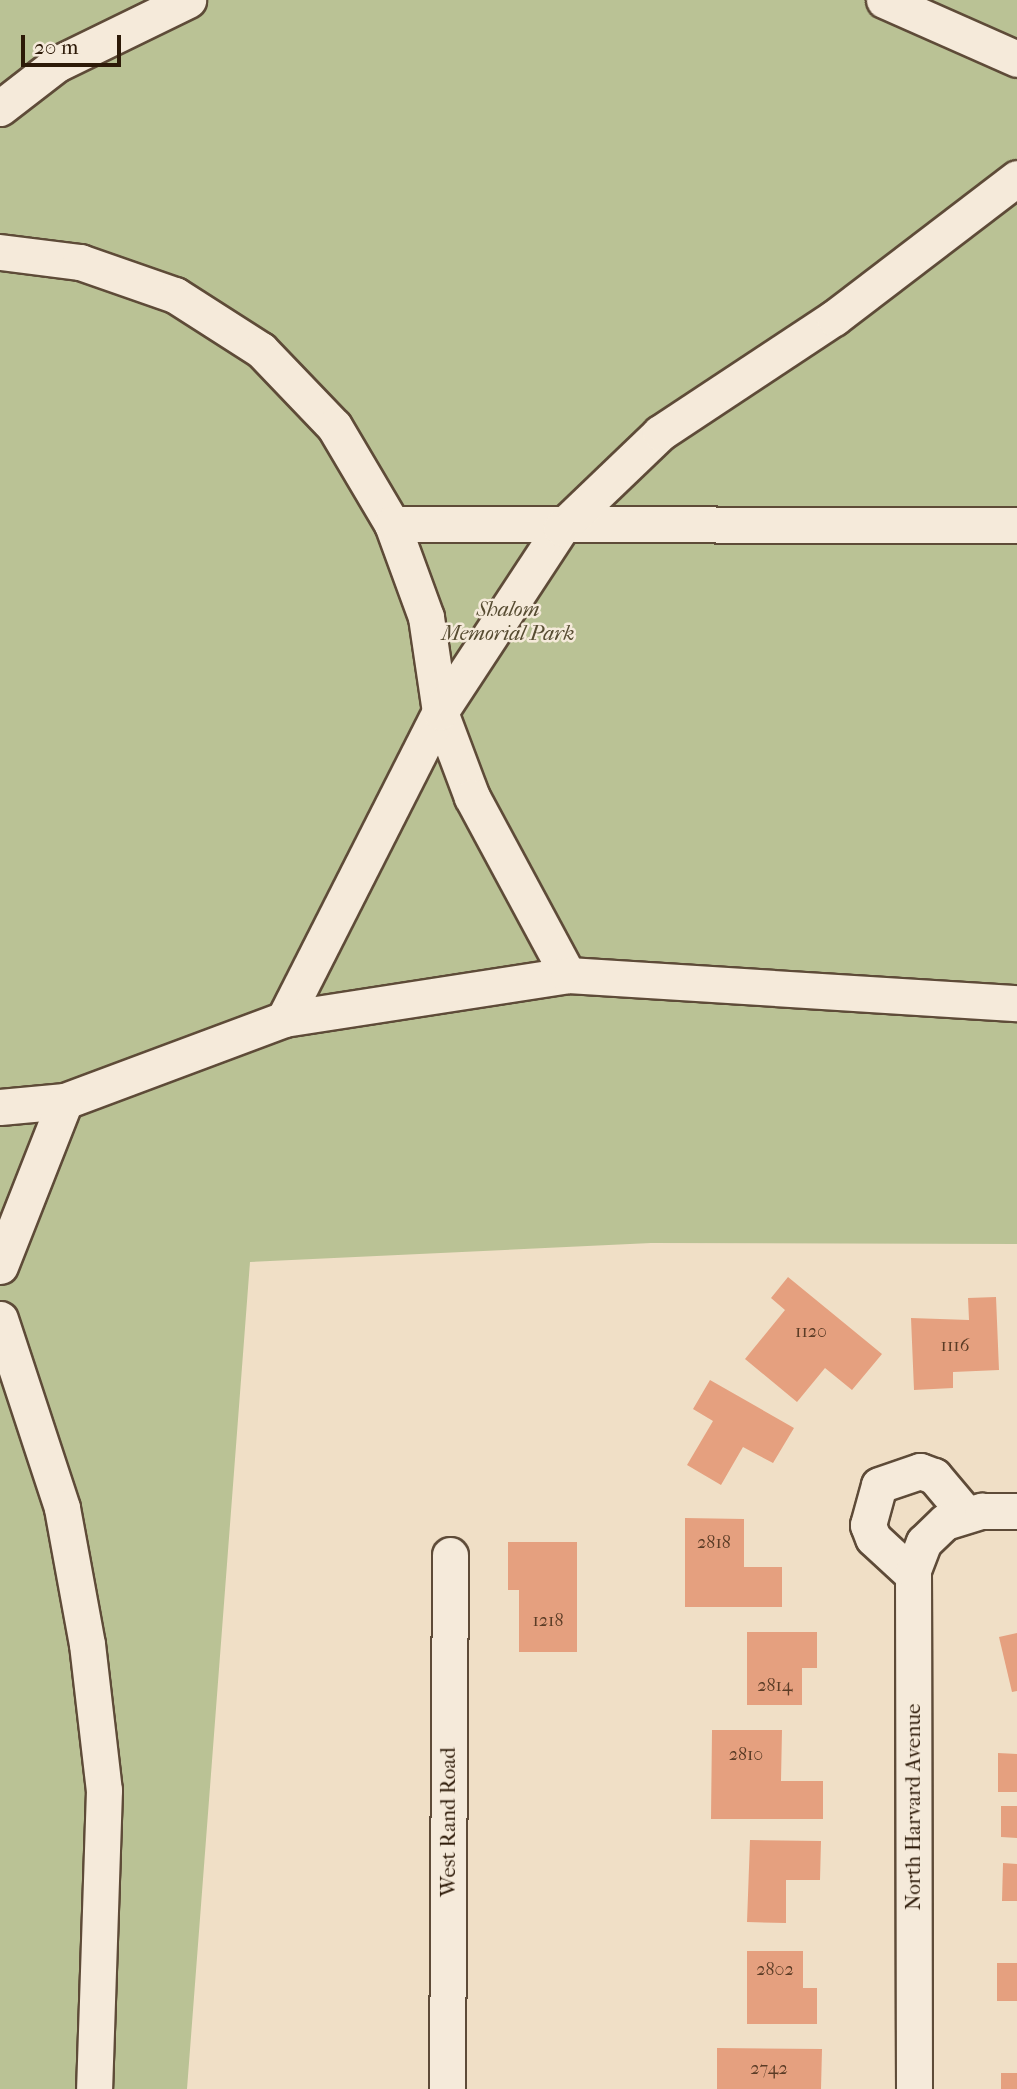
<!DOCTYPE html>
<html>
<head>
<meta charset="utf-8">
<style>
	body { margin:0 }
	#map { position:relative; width:1017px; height:2089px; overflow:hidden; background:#f0dfc6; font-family:"IM FELL French Canon",serif }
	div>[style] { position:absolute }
	.green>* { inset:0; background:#bac295 }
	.building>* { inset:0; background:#e5a07f }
	.roads { filter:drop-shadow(2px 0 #5e4b38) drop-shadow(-2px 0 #5e4b38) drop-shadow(0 2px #5e4b38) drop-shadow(0 -2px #5e4b38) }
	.minor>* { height:35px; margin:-17.5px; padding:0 17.5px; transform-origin:17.5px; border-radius:17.5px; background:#f5eada }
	span { translate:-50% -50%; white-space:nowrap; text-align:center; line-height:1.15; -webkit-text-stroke:5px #f5eada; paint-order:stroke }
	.number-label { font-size:18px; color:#5b3c26 }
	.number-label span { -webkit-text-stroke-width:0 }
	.park-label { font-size:21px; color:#574c32; font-style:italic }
	.street-label { font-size:21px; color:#2d1a08 }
	.scale { position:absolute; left:21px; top:35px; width:100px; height:32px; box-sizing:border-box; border:4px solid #2d1a08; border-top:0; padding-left:9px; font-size:21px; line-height:24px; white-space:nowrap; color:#2d1a08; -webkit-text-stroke:5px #f5eada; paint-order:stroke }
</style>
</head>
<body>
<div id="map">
	<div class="green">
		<div style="clip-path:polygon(0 0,1017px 0,1017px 1244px,651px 1243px,250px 1262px,187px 2089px,0 2089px)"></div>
	</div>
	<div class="building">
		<div style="clip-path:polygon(788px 1277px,882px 1354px,852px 1390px,825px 1368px,797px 1402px,745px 1359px,785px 1310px,771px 1298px)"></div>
		<div style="clip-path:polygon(996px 1297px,999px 1370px,953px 1372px,953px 1388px,914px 1390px,911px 1318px,969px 1320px,968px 1298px)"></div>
		<div style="clip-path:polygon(710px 1380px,794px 1428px,773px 1463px,743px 1447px,721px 1485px,687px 1465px,713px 1421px,693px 1409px)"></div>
		<div style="clip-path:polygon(685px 1518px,744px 1519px,744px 1567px,782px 1567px,782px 1607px,685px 1607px)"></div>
		<div style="clip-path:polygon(508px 1542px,577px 1542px,577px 1652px,519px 1652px,519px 1590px,508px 1590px)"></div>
		<div style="clip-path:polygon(747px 1632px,817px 1632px,817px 1668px,802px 1668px,802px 1705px,747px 1705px)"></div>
		<div style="clip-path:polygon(1017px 1633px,1017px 1691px,1012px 1692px,999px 1637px)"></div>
		<div style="clip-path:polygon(712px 1730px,782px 1730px,781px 1781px,823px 1781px,823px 1819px,711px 1819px)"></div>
		<div style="clip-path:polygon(998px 1753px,1017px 1754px,1017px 1792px,998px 1792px)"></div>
		<div style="clip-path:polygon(1001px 1806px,1017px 1806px,1017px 1838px,1001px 1837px)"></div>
		<div style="clip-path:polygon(750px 1840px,821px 1841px,820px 1880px,786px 1880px,786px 1923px,747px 1922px)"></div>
		<div style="clip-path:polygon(1003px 1863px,1017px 1864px,1017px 1901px,1002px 1901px)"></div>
		<div style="clip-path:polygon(747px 1951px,803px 1951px,803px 1988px,817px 1988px,817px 2024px,747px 2024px)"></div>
		<div style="clip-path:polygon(997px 1963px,1017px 1963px,1017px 2001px,997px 2001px)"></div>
		<div style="clip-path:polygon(717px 2048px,822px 2049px,821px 2089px,717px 2089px)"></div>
		<div style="clip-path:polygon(1001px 2073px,1017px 2073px,1017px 2089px,1001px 2089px)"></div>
	</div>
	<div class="roads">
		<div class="minor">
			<div style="left:884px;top:0;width:145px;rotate:23.9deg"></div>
			<div style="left:0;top:108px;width:72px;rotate:-37.7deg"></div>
			<div style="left:57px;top:64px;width:146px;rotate:-26deg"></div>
			<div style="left:0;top:252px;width:81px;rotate:7.1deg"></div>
			<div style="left:80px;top:262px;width:101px;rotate:19.2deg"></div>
			<div style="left:175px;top:295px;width:102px;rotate:32.6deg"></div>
			<div style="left:261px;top:350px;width:105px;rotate:46.2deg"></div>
			<div style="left:334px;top:426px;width:114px;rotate:59.4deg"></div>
			<div style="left:392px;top:524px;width:99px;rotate:69.9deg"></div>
			<div style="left:426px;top:617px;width:96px;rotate:81.6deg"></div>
			<div style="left:440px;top:712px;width:91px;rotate:69.4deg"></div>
			<div style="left:472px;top:797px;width:202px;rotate:61.7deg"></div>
			<div style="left:392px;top:524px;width:625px;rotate:0.09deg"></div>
			<div style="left:284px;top:1019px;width:344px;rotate:-63.1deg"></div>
			<div style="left:440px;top:712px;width:220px;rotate:-56.7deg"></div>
			<div style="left:561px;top:528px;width:137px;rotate:-43.8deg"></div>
			<div style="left:660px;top:433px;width:209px;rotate:-33.5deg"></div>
			<div style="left:834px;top:318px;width:230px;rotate:-37.4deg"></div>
			<div style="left:0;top:1107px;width:65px;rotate:-5.3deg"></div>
			<div style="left:65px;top:1101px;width:234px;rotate:-20.5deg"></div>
			<div style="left:284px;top:1019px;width:287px;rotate:-8.8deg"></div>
			<div style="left:568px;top:975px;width:450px;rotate:3.6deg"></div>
			<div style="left:0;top:1266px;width:177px;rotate:-68.5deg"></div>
			<div style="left:0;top:1319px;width:199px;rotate:71.8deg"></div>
			<div style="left:62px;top:1508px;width:138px;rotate:79.6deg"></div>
			<div style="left:87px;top:1644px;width:147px;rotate:83.4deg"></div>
			<div style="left:104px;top:1790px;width:299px;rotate:91.9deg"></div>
			<div style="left:913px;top:1575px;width:54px;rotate:-137.2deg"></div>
			<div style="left:873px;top:1538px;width:14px;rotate:-111deg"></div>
			<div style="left:868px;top:1525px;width:41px;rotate:-74.6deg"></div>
			<div style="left:879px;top:1485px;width:43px;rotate:-18.9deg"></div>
			<div style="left:920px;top:1471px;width:15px;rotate:20deg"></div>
			<div style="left:934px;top:1476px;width:50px;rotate:49.9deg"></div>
			<div style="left:447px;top:2089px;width:534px;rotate:-89.68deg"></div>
			<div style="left:914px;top:2089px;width:519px;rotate:-90.11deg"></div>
			<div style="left:913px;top:1570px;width:30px;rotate:-69deg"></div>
			<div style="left:924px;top:1542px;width:29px;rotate:-44deg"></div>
			<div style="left:945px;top:1522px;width:39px;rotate:-17deg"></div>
			<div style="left:982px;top:1511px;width:35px"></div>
		</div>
	</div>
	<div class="number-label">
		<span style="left:811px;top:1332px">1120</span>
		<span style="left:955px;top:1346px">1116</span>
		<span style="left:714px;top:1543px">2818</span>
		<span style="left:548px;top:1621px">1218</span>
		<span style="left:775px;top:1686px">2814</span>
		<span style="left:746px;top:1755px">2810</span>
		<span style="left:775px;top:1970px">2802</span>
		<span style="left:769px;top:2069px">2742</span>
	</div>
	<div class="park-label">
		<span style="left:508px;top:621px">Shalom<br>Memorial Park</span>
	</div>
	<div class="street-label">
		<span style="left:913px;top:1807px;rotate:-90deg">North Harvard Avenue</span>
		<span style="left:448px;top:1822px;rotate:-90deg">West Rand Road</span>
	</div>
	<div class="scale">20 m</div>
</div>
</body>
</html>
